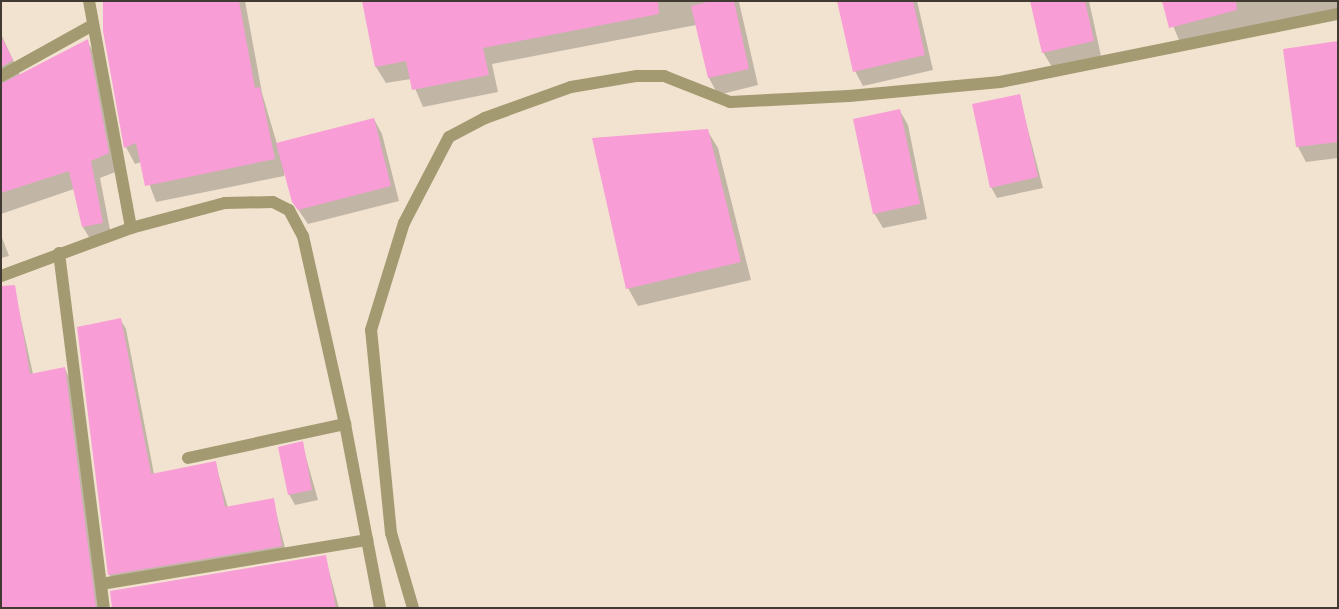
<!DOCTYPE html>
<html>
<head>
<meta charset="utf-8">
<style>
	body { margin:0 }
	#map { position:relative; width:1339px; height:609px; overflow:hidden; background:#f2e3d0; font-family:Quicksand,sans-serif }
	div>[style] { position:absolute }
	.shadow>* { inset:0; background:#0003 }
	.building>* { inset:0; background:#f99dd6 }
	.minor>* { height:12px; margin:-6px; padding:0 6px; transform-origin:6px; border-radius:6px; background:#a49a71 }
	span { translate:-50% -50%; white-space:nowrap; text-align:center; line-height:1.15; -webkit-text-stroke:4px #fff; paint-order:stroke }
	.frame { position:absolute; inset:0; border:2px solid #403a32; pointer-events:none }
</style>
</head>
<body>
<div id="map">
	<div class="shadow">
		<div style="clip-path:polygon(103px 1px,245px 1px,262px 93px,277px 144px,374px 119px,382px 134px,399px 201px,308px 224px,293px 202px,285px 170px,284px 176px,156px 202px,141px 162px,135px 164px,126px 147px)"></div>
		<div style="clip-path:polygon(364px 1px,743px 1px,739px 2px,758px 85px,718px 95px,709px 78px,696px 25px,492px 64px,498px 92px,423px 107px,411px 79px,386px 83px,376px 67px)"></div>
		<div style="clip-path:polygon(838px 1px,917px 1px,933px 70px,863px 86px,855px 71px)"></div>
		<div style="clip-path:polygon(1032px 1px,1089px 1px,1101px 56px,1052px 67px,1043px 52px)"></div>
		<div style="clip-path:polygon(1163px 1px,1338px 1px,1338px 9px,1181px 45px)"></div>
		<div style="clip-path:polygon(1px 34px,20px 75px,87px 41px,97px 58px,118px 171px,100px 178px,112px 240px,93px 244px,83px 227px,74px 189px,1px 214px)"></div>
		<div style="clip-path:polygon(1338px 42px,1338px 158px,1306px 162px,1298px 147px,1284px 50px)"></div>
		<div style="clip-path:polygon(1019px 95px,1043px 188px,997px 198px,991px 187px)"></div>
		<div style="clip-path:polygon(900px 111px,908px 125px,927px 219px,883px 228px,874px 213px)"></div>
		<div style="clip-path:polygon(707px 130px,718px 148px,751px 280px,638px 306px,628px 288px)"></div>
		<div style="clip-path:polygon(1px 235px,9px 256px,1px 258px)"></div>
		<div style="clip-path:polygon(18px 306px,33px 374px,65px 369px,70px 379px,101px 608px,1px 608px)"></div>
		<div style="clip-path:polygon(120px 319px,126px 329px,154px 474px,215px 462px,228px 508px,273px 500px,287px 556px,115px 584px,109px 574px)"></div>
		<div style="clip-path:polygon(302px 443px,318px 500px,295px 505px,289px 494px)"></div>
		<div style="clip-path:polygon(325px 556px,339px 608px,112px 608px)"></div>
	</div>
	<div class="building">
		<div style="clip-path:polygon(103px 1px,239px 1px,255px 88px,260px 87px,275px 159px,145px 186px,136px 143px,124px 148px,103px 31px)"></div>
		<div style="clip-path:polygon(362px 1px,658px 1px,659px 14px,483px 48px,489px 75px,412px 90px,406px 61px,375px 67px)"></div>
		<div style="clip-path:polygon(711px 1px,734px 1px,749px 69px,708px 78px,691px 6px)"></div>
		<div style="clip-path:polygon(837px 1px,913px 1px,925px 55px,853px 72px)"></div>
		<div style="clip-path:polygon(1030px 1px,1085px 1px,1094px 41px,1042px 53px)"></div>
		<div style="clip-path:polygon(1162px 1px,1236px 1px,1237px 10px,1169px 28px)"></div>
		<div style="clip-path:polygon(1px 36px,13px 60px,1px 67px)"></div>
		<div style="clip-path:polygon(88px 39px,109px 153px,91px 161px,103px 223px,82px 227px,69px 171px,1px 193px,1px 84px)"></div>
		<div style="clip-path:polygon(1338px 41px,1338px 142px,1296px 147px,1283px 49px)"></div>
		<div style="clip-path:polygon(1020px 94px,1038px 177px,990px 188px,972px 104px)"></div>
		<div style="clip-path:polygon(900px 109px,920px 204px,873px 214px,853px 119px)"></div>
		<div style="clip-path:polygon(374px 118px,391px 186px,298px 210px,292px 202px,276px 143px)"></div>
		<div style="clip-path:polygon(708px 129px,741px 262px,626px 289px,592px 138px)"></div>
		<div style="clip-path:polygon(15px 285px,30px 374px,65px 367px,96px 608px,1px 608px,1px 286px)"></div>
		<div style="clip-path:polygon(121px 318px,151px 474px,216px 461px,225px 507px,274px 498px,282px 546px,108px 575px,77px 327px)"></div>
		<div style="clip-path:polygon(303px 441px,312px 490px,288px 495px,278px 447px)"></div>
		<div style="clip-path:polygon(326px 555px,336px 608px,112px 608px,110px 591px)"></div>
	</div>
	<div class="minor">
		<div style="left:89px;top:1px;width:231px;rotate:79.5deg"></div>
		<div style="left:1px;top:76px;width:103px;rotate:-29.1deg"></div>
		<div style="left:59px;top:253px;width:358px;rotate:82.8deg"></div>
		<div style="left:1px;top:276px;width:139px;rotate:-20.3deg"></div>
		<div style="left:131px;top:228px;width:97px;rotate:-14.9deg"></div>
		<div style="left:225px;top:203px;width:48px;rotate:-1.2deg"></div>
		<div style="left:273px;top:202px;width:18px;rotate:27deg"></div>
		<div style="left:289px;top:210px;width:30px;rotate:62deg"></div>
		<div style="left:303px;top:236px;width:193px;rotate:77.4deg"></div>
		<div style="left:345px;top:424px;width:187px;rotate:79.2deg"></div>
		<div style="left:188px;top:458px;width:161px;rotate:-12.2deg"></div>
		<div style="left:101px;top:584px;width:270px;rotate:-9.4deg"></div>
		<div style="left:413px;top:608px;width:78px;rotate:-106.3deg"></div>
		<div style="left:391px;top:533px;width:204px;rotate:-95.6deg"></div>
		<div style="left:371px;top:330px;width:112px;rotate:-72.9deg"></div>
		<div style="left:404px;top:223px;width:97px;rotate:-62.4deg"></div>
		<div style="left:449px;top:137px;width:41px;rotate:-27.8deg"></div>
		<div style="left:485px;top:118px;width:91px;rotate:-19.8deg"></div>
		<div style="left:571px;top:87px;width:67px;rotate:-9.5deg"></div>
		<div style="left:637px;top:76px;width:27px"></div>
		<div style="left:664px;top:76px;width:71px;rotate:21.5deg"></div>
		<div style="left:730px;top:102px;width:119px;rotate:-2.9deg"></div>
		<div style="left:849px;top:96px;width:152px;rotate:-5.3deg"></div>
		<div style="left:1000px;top:82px;width:345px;rotate:-11.4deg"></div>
	</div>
	<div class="frame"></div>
</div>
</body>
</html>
